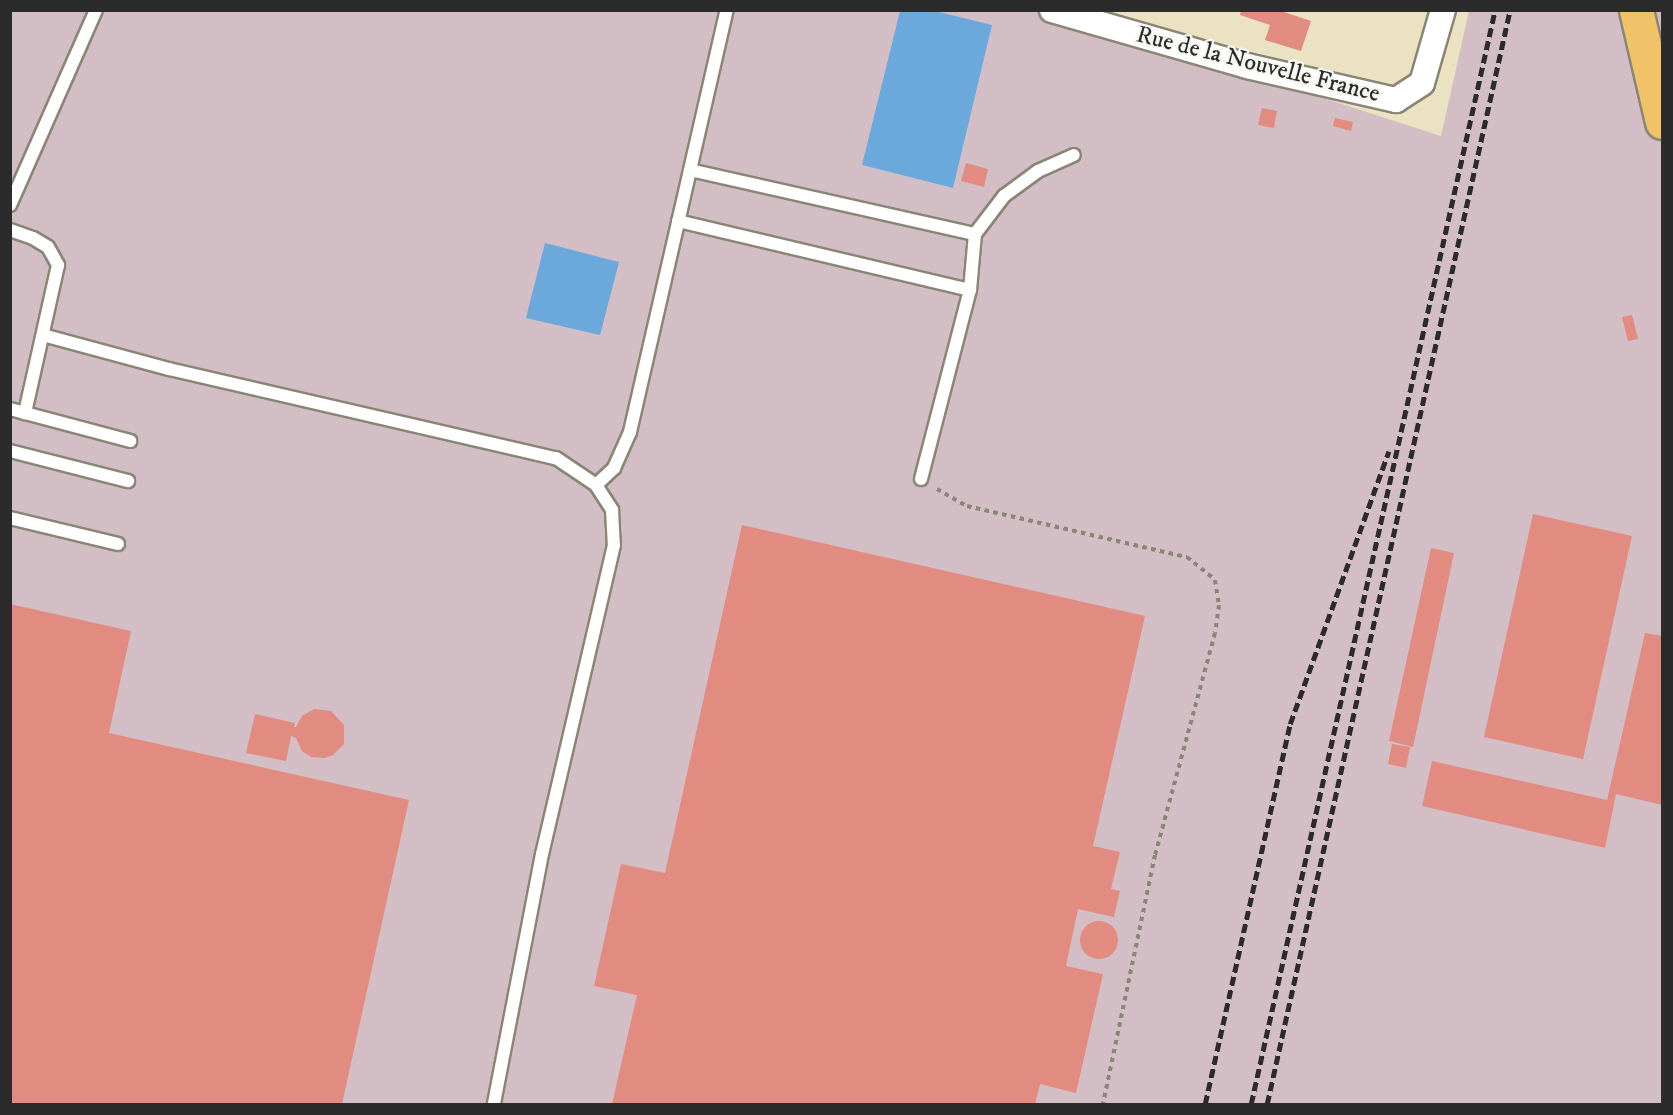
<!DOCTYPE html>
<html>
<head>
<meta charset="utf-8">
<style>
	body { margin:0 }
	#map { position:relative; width:1673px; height:1115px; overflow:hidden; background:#eae2c2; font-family:"IM FELL DW Pica",serif }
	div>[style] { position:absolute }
	.industrial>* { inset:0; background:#d2bec4 }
	.water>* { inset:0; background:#6ba9dd }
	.building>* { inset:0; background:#e28b81 }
	.round { border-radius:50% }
	.path>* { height:4px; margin-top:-2px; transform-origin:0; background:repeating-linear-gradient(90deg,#8a8676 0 4.5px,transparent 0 9px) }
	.roads { filter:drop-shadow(2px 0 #8a8676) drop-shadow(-2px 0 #8a8676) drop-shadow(0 2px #8a8676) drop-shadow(0 -2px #8a8676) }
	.service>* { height:12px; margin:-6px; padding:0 6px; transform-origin:6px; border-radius:6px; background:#fff }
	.minor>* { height:24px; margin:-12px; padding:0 12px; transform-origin:12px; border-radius:12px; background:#fff }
	.primary>* { height:33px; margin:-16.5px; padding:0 16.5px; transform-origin:16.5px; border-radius:16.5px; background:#f1c369 }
	.rail>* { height:4.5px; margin-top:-2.25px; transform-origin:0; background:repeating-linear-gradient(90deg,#2b2b2b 0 9px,transparent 0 13.5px) }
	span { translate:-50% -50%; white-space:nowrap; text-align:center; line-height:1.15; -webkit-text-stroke:4.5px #f6f6f2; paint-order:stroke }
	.street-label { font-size:24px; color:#2b2b2b }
	.frame { position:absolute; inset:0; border:12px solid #2b2b2b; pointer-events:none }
</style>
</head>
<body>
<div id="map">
	<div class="industrial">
		<div style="clip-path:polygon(10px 11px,1052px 11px,1441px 136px,1469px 11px,1662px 11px,1662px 1104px,11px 1104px)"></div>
	</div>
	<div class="water">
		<div style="clip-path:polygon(900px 11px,935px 11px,992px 25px,953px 188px,862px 165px)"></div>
		<div style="clip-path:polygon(545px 243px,619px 262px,600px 335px,526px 318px)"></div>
	</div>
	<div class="building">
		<div style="clip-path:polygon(1241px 10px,1278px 10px,1311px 21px,1301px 51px,1265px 40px,1270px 25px,1240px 15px)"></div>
		<div style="clip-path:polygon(1262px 108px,1277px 111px,1274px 128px,1258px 125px)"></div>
		<div style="clip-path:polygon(1335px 118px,1353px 122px,1351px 131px,1333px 126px)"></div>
		<div style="clip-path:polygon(966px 163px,988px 169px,984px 187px,961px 181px)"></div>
		<div style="clip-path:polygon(1632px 315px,1638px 339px,1628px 341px,1622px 317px)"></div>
		<div style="clip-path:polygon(1533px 514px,1632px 536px,1583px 759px,1484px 737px)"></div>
		<div style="clip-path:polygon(742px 525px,1145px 616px,1093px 846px,1120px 852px,1111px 889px,1120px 891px,1114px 917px,1078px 909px,1066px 966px,1103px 974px,1076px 1093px,1040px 1084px,1035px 1104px,612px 1104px,637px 995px,594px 986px,621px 864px,665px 873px)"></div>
		<div style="clip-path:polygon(1431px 548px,1454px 553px,1413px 747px,1389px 741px)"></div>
		<div style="clip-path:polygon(10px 604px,131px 631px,109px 733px,409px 800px,342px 1104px,10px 1104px)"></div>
		<div style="clip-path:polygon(1645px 633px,1662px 636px,1662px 805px,1616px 794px,1605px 848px,1422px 806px,1432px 761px,1607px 800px)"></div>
		<div style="clip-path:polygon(314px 709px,331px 711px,344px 725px,344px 744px,333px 755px,325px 758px,311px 757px,302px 751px,296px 738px,291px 736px,286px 761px,246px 753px,255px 714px,295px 723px,294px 727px,296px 727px,302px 716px)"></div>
		<div style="clip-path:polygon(1392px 744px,1410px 747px,1406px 768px,1388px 764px)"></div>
		<div class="round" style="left:1080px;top:921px;width:38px;height:38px"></div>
	</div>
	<div class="path">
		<div style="left:937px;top:489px;width:34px;rotate:30deg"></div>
		<div style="left:967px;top:506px;width:226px;rotate:13.1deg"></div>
		<div style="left:1187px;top:557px;width:36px;rotate:39deg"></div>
		<div style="left:1215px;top:580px;width:25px;rotate:81deg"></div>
		<div style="left:1219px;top:605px;width:28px;rotate:98deg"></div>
		<div style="left:1215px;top:633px;width:230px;rotate:105.1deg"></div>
		<div style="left:1155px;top:855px;width:254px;rotate:101.8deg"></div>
	</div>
	<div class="roads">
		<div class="service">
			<div style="left:690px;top:170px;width:292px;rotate:12.7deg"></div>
			<div style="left:10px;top:205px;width:213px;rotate:-66.2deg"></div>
			<div style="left:678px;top:221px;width:300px;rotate:13.3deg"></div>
			<div style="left:970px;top:290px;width:56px;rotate:-84.9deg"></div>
			<div style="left:975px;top:234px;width:48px;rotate:-52.7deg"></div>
			<div style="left:1004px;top:196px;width:42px;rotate:-36.3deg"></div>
			<div style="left:1038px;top:171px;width:39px;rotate:-24deg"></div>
			<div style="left:10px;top:230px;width:24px;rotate:19deg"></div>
			<div style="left:33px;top:238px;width:17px;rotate:31deg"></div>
			<div style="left:48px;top:247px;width:21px;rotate:61deg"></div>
			<div style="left:58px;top:265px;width:152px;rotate:102.6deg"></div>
			<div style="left:25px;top:413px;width:16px;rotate:-165deg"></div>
			<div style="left:43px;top:335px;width:131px;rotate:15.1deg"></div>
			<div style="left:169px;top:369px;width:397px;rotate:13deg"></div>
			<div style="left:556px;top:458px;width:48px;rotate:34deg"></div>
			<div style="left:596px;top:485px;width:30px;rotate:57deg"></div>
			<div style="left:612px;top:510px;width:35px;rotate:87deg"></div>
			<div style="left:614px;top:545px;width:317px;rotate:103.1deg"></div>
			<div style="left:542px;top:854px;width:255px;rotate:100.9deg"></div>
			<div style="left:25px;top:413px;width:109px;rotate:14.9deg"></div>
			<div style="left:10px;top:451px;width:122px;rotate:14.3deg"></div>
			<div style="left:921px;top:479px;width:195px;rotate:-75.5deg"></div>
			<div style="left:596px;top:485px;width:25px;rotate:-43deg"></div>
			<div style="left:614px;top:468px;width:39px;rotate:-66deg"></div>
			<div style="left:630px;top:432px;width:433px;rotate:-77.1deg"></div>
			<div style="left:10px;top:518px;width:111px;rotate:13.5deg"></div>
		</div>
		<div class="minor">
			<div style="left:1052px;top:10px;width:203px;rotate:16deg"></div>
			<div style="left:1247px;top:66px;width:153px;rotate:12.9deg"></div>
			<div style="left:1396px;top:100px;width:31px;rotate:-33deg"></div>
			<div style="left:1422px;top:83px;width:76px;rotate:-74deg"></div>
		</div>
		<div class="primary">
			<div style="left:1636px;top:10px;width:115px;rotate:76.9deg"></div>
		</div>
	</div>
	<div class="rail">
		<div style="left:1205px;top:1104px;width:389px;rotate:-77.4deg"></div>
		<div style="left:1290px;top:724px;width:290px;rotate:-70.1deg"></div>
		<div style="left:1251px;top:1104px;width:1121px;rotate:-77.43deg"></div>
		<div style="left:1267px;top:1104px;width:1121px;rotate:-77.48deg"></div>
	</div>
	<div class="street-label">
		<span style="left:1258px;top:65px;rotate:14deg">Rue de la Nouvelle France</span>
	</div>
	<div class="frame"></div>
</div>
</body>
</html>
